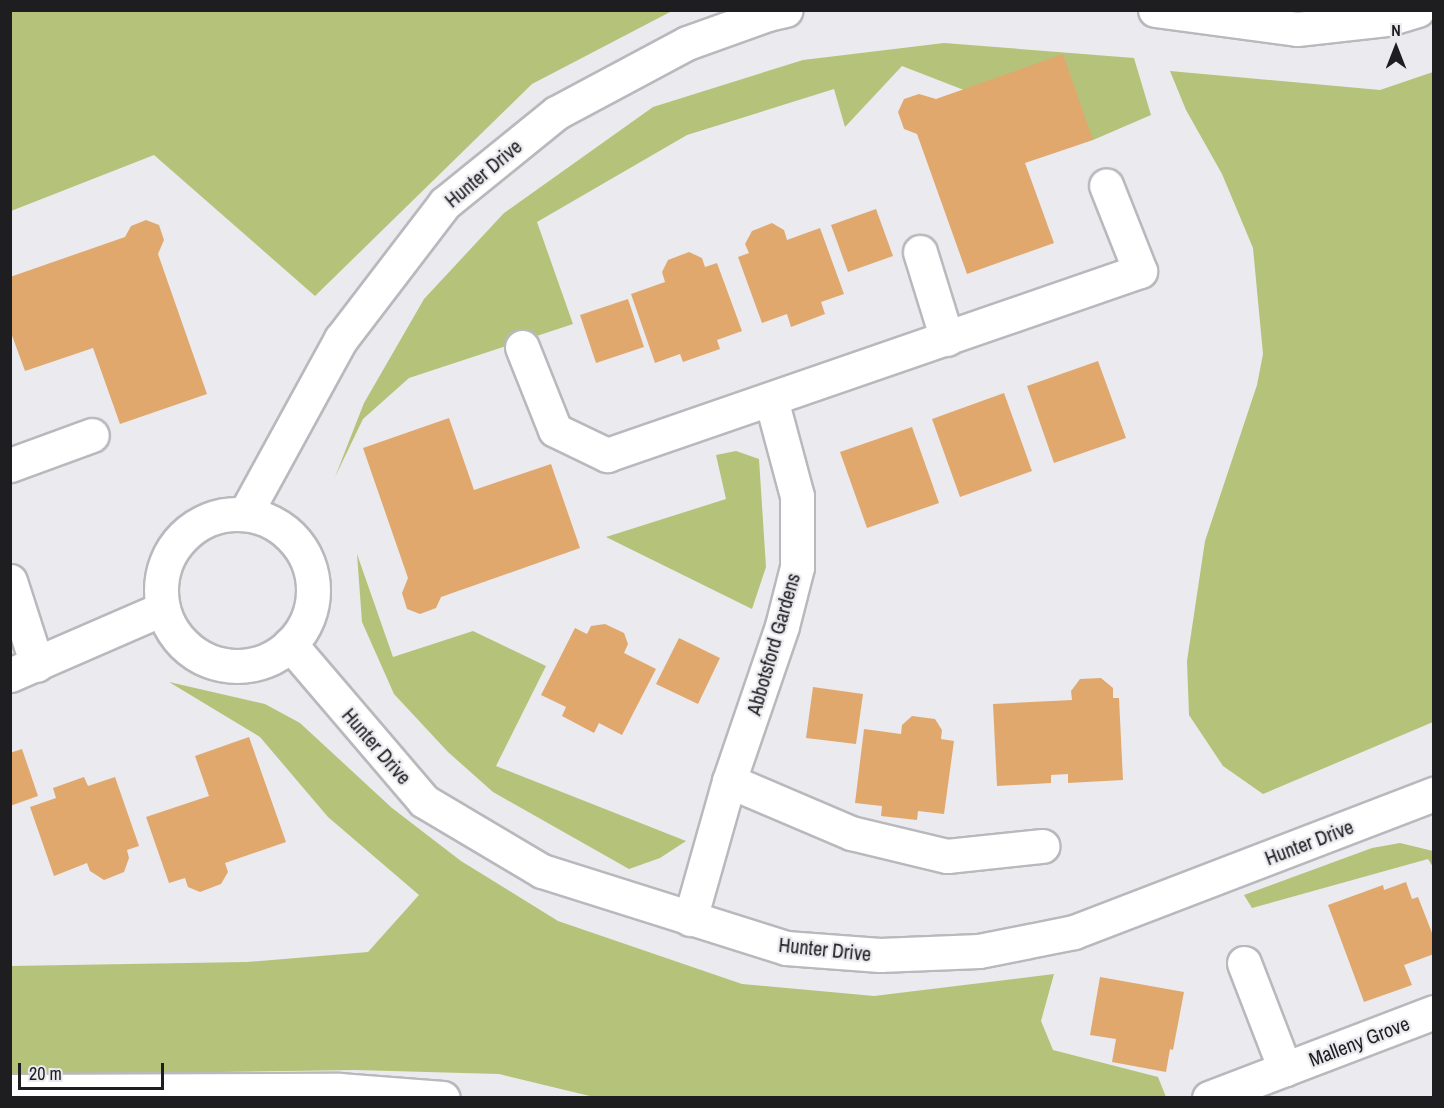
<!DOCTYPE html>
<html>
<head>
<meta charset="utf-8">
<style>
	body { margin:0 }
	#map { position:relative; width:1444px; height:1108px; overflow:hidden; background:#eaeaef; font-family:"Archivo Narrow",sans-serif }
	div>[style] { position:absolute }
	.green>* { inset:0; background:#b5c279 }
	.building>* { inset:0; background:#e1a86d }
	.roads { filter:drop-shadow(2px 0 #b8b9bd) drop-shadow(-2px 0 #b8b9bd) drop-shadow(0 2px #b8b9bd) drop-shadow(0 -2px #b8b9bd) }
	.minor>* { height:33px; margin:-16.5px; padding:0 16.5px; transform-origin:16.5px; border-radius:16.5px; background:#fff }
	.minor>.ring { margin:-16.5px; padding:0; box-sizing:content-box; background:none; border:33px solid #fff; border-radius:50% }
	span { translate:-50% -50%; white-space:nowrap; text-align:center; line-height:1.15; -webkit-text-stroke:4.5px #eaeaef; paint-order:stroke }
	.street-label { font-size:20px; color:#1e1e20 }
	.frame { position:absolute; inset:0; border:12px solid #1e1e20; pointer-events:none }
	.north { position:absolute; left:1366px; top:18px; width:60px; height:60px; -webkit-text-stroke:4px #eaeaef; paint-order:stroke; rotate:0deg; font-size:16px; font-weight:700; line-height:24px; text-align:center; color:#1e1e20 }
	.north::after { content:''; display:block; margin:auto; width:21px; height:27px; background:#1e1e20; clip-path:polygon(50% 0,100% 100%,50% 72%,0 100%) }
	.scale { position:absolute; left:18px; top:1063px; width:146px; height:27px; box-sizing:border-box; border:3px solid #1e1e20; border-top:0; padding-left:8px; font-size:18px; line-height:21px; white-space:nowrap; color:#1e1e20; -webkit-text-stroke:4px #eaeaef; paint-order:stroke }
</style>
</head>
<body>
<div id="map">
	<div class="green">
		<div style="clip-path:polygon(11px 10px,672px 10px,672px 11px,532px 84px,315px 296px,154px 155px,11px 211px)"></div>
		<div style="clip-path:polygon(944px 43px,1134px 58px,1151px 115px,1093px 140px,902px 66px,845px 127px,834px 89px,687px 135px,537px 222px,573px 324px,409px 378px,363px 419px,335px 477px,364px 403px,424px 299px,504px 213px,653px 107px,803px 60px)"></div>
		<div style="clip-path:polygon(1170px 71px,1380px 90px,1433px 72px,1433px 722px,1263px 794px,1223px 766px,1189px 715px,1187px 661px,1205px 541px,1257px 385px,1263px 354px,1253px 248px,1222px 174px,1186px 110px)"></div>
		<div style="clip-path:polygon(736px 451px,759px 459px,766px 567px,752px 609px,606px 537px,726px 499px,716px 455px)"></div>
		<div style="clip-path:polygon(357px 554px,393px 657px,473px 631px,546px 666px,496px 766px,686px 841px,660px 858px,629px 869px,493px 792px,448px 752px,394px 694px,362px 622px)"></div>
		<div style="clip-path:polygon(169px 682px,265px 704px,300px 723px,392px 808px,461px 861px,558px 921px,742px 984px,874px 996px,1054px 974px,1041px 1021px,1053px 1050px,1158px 1077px,1166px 1097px,598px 1098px,499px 1074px,355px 1070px,11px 1075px,10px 966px,247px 962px,368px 952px,419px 895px,328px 817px,260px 737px)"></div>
		<div style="clip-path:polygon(1400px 843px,1433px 851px,1433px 867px,1428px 859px,1252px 908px,1244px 895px,1372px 848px)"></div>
	</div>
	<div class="building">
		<div style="clip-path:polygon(1063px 54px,1093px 140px,1025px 163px,1054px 243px,967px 274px,917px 134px,904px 129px,898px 112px,904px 99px,919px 94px,936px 99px)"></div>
		<div style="clip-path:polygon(876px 209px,893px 256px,848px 272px,831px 225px)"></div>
		<div style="clip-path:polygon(146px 220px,159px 225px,164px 240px,158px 254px,207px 394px,120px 424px,93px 348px,25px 371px,10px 330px,10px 277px,125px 237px,131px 226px)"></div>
		<div style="clip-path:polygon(772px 223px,784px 230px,787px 240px,820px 228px,844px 294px,821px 302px,825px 314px,791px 327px,787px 314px,762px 323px,738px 257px,749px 253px,745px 244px,752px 231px)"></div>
		<div style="clip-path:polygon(689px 252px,702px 258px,705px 267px,717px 263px,742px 331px,717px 340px,720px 349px,683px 362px,680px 354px,655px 363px,631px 294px,665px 282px,662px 272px,668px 260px)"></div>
		<div style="clip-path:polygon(628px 299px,644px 347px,596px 363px,580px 315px)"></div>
		<div style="clip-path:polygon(1098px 361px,1126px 438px,1054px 463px,1027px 386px)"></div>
		<div style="clip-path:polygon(1004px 393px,1032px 471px,960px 497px,932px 419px)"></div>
		<div style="clip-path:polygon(449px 418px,474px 490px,551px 464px,580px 548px,441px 597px,436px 608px,420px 614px,407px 609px,402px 593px,408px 578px,363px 448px)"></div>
		<div style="clip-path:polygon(912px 427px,939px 503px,867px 528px,840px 452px)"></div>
		<div style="clip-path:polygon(605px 624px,624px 633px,628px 644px,624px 653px,656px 669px,622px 735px,599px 723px,594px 733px,562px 716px,566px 707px,541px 695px,575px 628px,587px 634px,591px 626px)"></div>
		<div style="clip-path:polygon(679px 638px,720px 658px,698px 704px,656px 684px)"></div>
		<div style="clip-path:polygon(1101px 678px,1113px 688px,1113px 698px,1119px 698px,1123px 780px,1068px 783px,1068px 774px,1051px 775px,1051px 783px,997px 786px,993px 704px,1072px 700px,1071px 691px,1080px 679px)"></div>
		<div style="clip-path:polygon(813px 687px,863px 694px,856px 744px,806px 738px)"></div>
		<div style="clip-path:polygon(912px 716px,935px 719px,942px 730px,941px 739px,954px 741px,944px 814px,918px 811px,917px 820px,881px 816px,882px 806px,855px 803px,864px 729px,901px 734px,902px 725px)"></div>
		<div style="clip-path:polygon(249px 737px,286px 842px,225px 863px,228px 872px,221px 884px,200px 892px,188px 887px,185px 878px,169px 883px,146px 817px,209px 796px,195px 756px)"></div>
		<div style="clip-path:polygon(22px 749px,38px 796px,10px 806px,10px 753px)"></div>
		<div style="clip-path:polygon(84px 777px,88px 786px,115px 777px,139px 846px,127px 850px,129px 858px,124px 872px,104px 880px,90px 871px,87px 863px,54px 876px,30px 807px,56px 798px,53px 788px)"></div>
		<div style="clip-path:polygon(1406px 882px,1412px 899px,1418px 897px,1434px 938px,1434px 954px,1404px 965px,1412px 985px,1364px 1002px,1328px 905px,1383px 885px,1384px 890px)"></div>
		<div style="clip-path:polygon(1100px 977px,1184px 992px,1173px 1050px,1170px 1049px,1166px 1072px,1112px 1062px,1116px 1039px,1090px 1035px)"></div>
	</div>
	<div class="roads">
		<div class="minor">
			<div style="left:1155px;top:10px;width:143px;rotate:7.6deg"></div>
			<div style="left:1297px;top:29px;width:92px;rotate:-6.3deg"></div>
			<div style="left:1388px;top:19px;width:31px;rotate:-17deg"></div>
			<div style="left:920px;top:252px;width:91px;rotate:72.8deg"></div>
			<div style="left:522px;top:347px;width:89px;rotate:68.3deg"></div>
			<div style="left:555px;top:430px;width:58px;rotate:25.7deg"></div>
			<div style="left:607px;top:455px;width:564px;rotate:-19.05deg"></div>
			<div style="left:1140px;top:271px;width:92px;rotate:-111.6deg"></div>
			<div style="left:10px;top:465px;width:87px;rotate:-20.1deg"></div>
			<div style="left:245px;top:514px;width:200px;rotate:-61.3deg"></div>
			<div style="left:341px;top:339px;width:171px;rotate:-52.6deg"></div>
			<div style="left:445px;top:203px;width:143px;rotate:-39deg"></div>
			<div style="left:556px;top:113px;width:149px;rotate:-28.1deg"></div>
			<div style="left:687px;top:43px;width:86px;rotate:-19.7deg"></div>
			<div style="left:768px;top:14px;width:18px;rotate:-13deg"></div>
			<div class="ring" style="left:161px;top:514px;width:119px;height:119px"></div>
			<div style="left:10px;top:581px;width:88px;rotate:72.2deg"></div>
			<div style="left:290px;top:644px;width:206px;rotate:49.5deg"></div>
			<div style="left:424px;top:801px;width:137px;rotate:30.7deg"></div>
			<div style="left:542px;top:871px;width:256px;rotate:17.5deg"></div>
			<div style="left:786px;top:948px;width:94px;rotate:4.3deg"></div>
			<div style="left:880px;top:955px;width:99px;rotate:-2.3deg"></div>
			<div style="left:979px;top:951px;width:97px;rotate:-11.3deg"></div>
			<div style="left:1074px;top:932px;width:386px;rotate:-21deg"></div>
			<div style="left:10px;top:675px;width:166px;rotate:-23.5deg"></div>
			<div style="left:729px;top:781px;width:133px;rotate:23.1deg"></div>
			<div style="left:851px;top:833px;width:99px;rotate:13.5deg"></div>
			<div style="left:947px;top:856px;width:96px;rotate:-6deg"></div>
			<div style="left:690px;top:919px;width:143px;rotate:-74.2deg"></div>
			<div style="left:729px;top:781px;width:164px;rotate:-71.1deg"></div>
			<div style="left:782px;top:626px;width:61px;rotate:-75.7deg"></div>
			<div style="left:797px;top:567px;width:71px;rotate:-90deg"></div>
			<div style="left:797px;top:496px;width:100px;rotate:-105deg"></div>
			<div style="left:1244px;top:963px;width:114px;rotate:68.9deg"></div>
			<div style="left:10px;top:1091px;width:329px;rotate:-0.2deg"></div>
			<div style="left:339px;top:1090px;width:104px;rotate:4.4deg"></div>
			<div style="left:1209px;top:1098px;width:241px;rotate:-20.9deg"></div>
		</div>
	</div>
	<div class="street-label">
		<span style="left:483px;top:173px;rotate:-40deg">Hunter Drive</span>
		<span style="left:773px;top:644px;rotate:-74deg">Abbotsford Gardens</span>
		<span style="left:377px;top:746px;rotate:49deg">Hunter Drive</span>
		<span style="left:1309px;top:842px;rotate:-21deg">Hunter Drive</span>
		<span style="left:825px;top:949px;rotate:6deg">Hunter Drive</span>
		<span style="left:1359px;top:1041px;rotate:-21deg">Malleny Grove</span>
	</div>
	<div class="frame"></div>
	<div class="north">N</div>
	<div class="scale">20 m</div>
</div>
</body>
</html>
